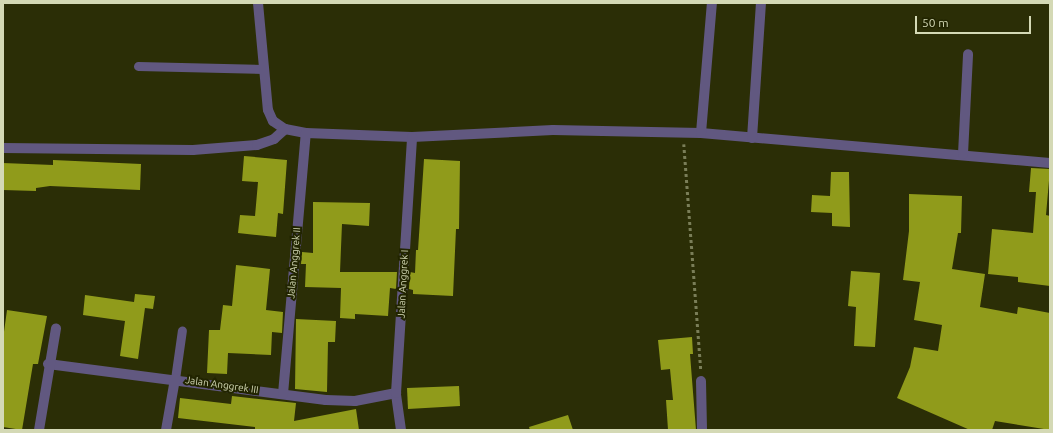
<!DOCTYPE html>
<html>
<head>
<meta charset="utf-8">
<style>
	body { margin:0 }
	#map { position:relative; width:1053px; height:433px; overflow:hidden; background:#2b2e06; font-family:Ubuntu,sans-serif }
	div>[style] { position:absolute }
	.building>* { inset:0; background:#909b1b }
	.path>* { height:2.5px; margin-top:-1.25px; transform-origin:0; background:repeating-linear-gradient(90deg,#7a7e58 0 3px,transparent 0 6px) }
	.lane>* { height:9px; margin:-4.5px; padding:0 4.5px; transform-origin:4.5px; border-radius:4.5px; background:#615880 }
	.street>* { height:10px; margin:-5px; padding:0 5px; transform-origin:5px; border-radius:5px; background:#615880 }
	span { translate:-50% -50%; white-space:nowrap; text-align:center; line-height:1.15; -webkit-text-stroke:4px #212400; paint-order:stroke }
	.street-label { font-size:10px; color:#d4d9b5 }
	.frame { position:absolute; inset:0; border:4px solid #d4d9b5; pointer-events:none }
	.scale { position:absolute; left:915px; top:16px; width:116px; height:18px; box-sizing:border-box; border:2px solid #d4d9b5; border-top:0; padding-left:5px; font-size:12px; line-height:14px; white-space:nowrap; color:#d4d9b5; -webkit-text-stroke:3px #212400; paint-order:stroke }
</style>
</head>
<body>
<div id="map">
	<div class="building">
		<div style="clip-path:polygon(244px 156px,287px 160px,283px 214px,278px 213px,276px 237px,238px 233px,240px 215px,255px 216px,258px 182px,242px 181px)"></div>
		<div style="clip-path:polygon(424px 159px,460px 161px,459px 229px,456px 229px,453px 296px,413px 294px,413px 290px,409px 289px,410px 272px,415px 273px,416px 250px,418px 250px)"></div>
		<div style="clip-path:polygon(53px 160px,141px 164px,140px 190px,50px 186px,36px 188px,36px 191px,3px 190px,3px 163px,53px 165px)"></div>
		<div style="clip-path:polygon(1031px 168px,1050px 169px,1046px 215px,1050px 216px,1050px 286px,1018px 282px,1018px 277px,988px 274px,992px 229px,1033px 233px,1036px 192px,1029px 192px)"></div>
		<div style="clip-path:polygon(831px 172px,849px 172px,850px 227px,832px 226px,832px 213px,811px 212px,812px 195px,830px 196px)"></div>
		<div style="clip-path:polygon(909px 194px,962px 196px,961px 233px,958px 233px,952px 269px,985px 274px,980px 307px,1017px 314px,1018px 307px,1050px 313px,1050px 430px,995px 421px,992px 430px,970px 430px,897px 398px,910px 367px,914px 347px,938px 351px,942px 325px,914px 320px,920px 282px,903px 280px,909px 231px)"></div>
		<div style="clip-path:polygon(313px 202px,370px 203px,369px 226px,342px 224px,340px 272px,397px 272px,396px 289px,390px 288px,388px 316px,355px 314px,355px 319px,340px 318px,341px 288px,305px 287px,306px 264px,301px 264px,302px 252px,313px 253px)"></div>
		<div style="clip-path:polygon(236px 265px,270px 269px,266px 310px,283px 312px,282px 333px,272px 332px,271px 355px,228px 353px,227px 374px,207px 373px,209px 330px,220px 330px,223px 305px,232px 306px)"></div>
		<div style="clip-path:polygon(851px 271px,880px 273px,875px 347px,854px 346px,856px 307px,848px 306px)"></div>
		<div style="clip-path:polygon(135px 294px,155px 296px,153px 309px,145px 308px,138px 359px,120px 356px,125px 321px,83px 315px,85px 295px,134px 302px)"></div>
		<div style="clip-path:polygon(7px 310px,47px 316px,38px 364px,33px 364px,22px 430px,3px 427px,3px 339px)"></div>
		<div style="clip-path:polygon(296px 319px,336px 321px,335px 342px,328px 342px,327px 392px,295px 389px)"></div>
		<div style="clip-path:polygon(692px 337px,693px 354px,690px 354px,696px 430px,668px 430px,666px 400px,673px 400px,670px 369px,661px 370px,658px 340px)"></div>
		<div style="clip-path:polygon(459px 386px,460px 406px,408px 409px,407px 388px)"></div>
		<div style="clip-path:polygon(232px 396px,296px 403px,294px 421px,356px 409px,359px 430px,255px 430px,255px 427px,178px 418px,180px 398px,231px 404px)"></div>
		<div style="clip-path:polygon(568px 415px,573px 430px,530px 430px,529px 427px)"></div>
	</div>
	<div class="path">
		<div style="left:684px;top:144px;width:227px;rotate:85.7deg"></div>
	</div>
	<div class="lane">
		<div style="left:138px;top:66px;width:125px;rotate:1.4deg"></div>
		<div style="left:175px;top:379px;width:49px;rotate:-81.9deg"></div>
	</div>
	<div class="street">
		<div style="left:258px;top:3px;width:107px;rotate:84.7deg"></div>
		<div style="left:268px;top:110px;width:12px;rotate:66deg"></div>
		<div style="left:273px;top:121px;width:14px;rotate:34deg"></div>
		<div style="left:285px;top:129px;width:21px;rotate:11deg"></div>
		<div style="left:306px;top:133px;width:106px;rotate:2.2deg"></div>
		<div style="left:412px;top:137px;width:141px;rotate:-2.8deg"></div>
		<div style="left:553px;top:130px;width:148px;rotate:1.2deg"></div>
		<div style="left:701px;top:133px;width:350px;rotate:4.9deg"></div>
		<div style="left:701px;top:133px;width:130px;rotate:-85.2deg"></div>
		<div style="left:752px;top:138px;width:135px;rotate:-86.2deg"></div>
		<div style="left:3px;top:148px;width:190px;rotate:0.6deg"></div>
		<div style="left:193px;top:150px;width:64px;rotate:-4.5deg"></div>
		<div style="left:257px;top:145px;width:18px;rotate:-19deg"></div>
		<div style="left:274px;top:139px;width:15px;rotate:-42deg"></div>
		<div style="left:963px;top:154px;width:100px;rotate:-87.1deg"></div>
		<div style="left:48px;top:364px;width:280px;rotate:7.4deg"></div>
		<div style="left:326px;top:400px;width:29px;rotate:2deg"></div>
		<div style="left:355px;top:401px;width:42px;rotate:-11deg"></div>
		<div style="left:701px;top:381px;width:49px;rotate:88.8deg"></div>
		<div style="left:283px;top:394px;width:262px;rotate:-85deg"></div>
		<div style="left:39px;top:430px;width:103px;rotate:-80.5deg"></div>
		<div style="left:166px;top:430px;width:52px;rotate:-80deg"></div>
		<div style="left:401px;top:430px;width:37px;rotate:-98deg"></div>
		<div style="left:396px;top:393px;width:256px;rotate:-86.4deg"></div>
	</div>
	<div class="street-label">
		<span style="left:294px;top:263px;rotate:-85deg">Jalan Anggrek II</span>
		<span style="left:403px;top:284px;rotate:-87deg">Jalan Anggrek I</span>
		<span style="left:222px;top:385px;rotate:8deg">Jalan Anggrek III</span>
	</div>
	<div class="frame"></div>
	<div class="scale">50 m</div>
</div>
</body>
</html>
